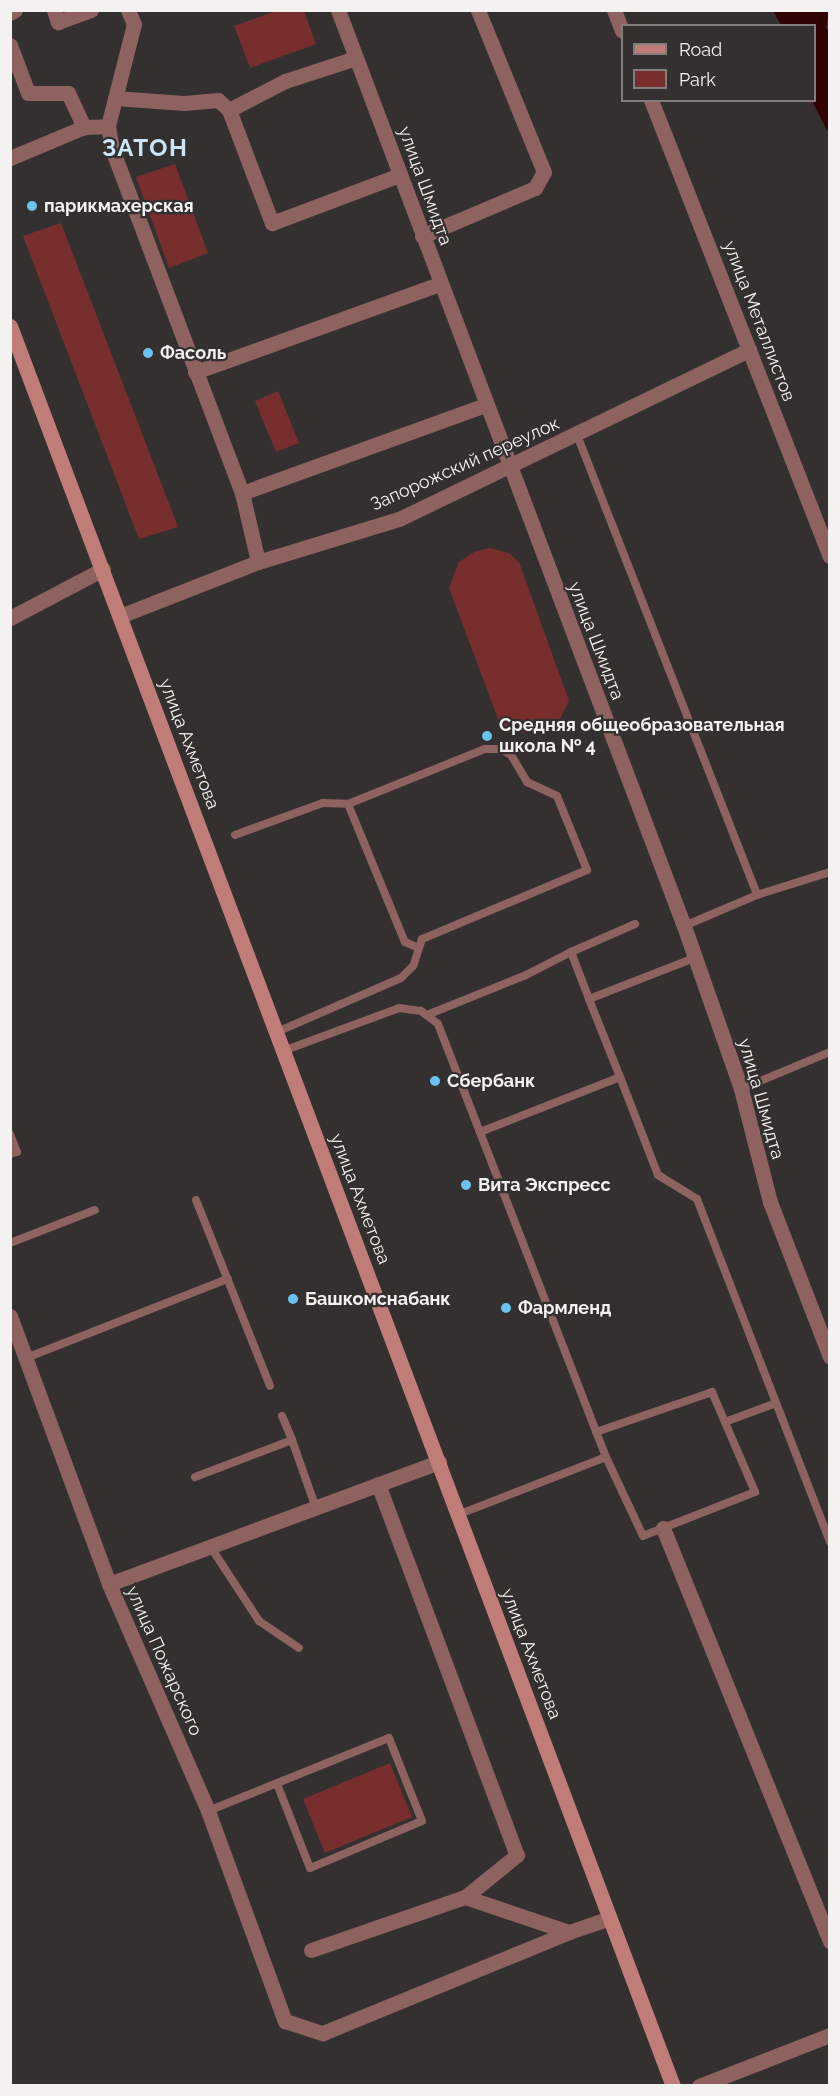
<!DOCTYPE html>
<html>
<head>
<meta charset="utf-8">
<style>
	body { margin:0 }
	#map { position:relative; width:840px; height:2096px; overflow:hidden; background:#343030; font-family:Raleway,sans-serif }
	div>[style] { position:absolute }
	.green>* { inset:0; background:#782e2d }
	.water>* { inset:0; background:#310305 }
	.service>* { height:8px; margin:-4px; padding:0 4px; transform-origin:4px; border-radius:4px; background:#8d625f }
	.minor>* { height:15px; margin:-7.5px; padding:0 7.5px; transform-origin:7.5px; border-radius:7.5px; background:#8d625f }
	.secondary>* { height:15px; margin:-7.5px; padding:0 7.5px; transform-origin:7.5px; border-radius:7.5px; background:#c07d78 }
	.dots>* { width:16px; height:16px; translate:-50% -50%; box-sizing:border-box; border:3px solid #343030; border-radius:50% }
	span { translate:-50% -50%; white-space:nowrap; text-align:center; line-height:1.15; -webkit-text-stroke:4.5px #343030; paint-order:stroke }
	.street-label { font-size:18px; color:#f4f1f1 }
	.poi-label { font-size:18px; color:#f4f1f1; font-weight:700 }
	.left { translate:0 -50%; text-align:left }
	.district-label { font-size:24px; color:#c9e7f8; font-weight:700; letter-spacing:1.5px }
	.frame { position:absolute; inset:0; border:12px solid #f4f1f1; pointer-events:none }
	.legend { position:absolute; left:621px; top:24px; width:195px; height:78px; box-sizing:border-box; background:#343030; border:2px solid #817d7d; margin:0; padding:8px 10px; list-style:none; font-size:18px; color:#f4f1f1 }
	.legend li { display:flex; align-items:center; gap:12px; height:30px }
	.legend b { width:30px; border:2px solid #817d7d }
</style>
</head>
<body>
<div id="map">
	<div class="green">
		<div style="clip-path:polygon(276px 11px,304px 11px,316px 44px,250px 68px,234px 26px)"></div>
		<div style="clip-path:polygon(175px 164px,208px 253px,169px 268px,136px 177px)"></div>
		<div style="clip-path:polygon(61px 223px,178px 527px,139px 539px,23px 236px)"></div>
		<div style="clip-path:polygon(278px 391px,299px 443px,276px 452px,255px 401px)"></div>
		<div style="clip-path:polygon(490px 548px,509px 553px,519px 562px,569px 701px,556px 727px,545px 732px,510px 733px,501px 727px,449px 588px,459px 562px,474px 552px)"></div>
		<div style="clip-path:polygon(390px 1763px,412px 1817px,325px 1853px,303px 1799px)"></div>
	</div>
	<div class="water">
		<div style="clip-path:polygon(773px 11px,829px 11px,826px 28px,830px 31px,829px 134px,812px 101px,814px 26px,781px 25px)"></div>
	</div>
	<div class="service">
		<div style="left:577px;top:435px;width:494px;rotate:68.6deg"></div>
		<div style="left:348px;top:804px;width:149px;rotate:67.6deg"></div>
		<div style="left:405px;top:942px;width:15px;rotate:23deg"></div>
		<div style="left:235px;top:835px;width:94px;rotate:-20deg"></div>
		<div style="left:323px;top:803px;width:25px;rotate:2deg"></div>
		<div style="left:348px;top:804px;width:148px;rotate:-21.9deg"></div>
		<div style="left:485px;top:749px;width:16px"></div>
		<div style="left:501px;top:749px;width:12px;rotate:31deg"></div>
		<div style="left:511px;top:755px;width:31px;rotate:59deg"></div>
		<div style="left:527px;top:782px;width:33px;rotate:25deg"></div>
		<div style="left:557px;top:796px;width:80px;rotate:67.9deg"></div>
		<div style="left:587px;top:870px;width:179px;rotate:157.3deg"></div>
		<div style="left:422px;top:939px;width:28px;rotate:108deg"></div>
		<div style="left:413px;top:966px;width:17px;rotate:135deg"></div>
		<div style="left:401px;top:978px;width:135px;rotate:156.5deg"></div>
		<div style="left:684px;top:926px;width:79px;rotate:-23deg"></div>
		<div style="left:757px;top:895px;width:77px;rotate:-17.5deg"></div>
		<div style="left:571px;top:952px;width:70px;rotate:-23.6deg"></div>
		<div style="left:427px;top:1015px;width:107px;rotate:-22deg"></div>
		<div style="left:526px;top:975px;width:51px;rotate:-27.1deg"></div>
		<div style="left:571px;top:952px;width:50px;rotate:69deg"></div>
		<div style="left:283px;top:1051px;width:124px;rotate:-20.3deg"></div>
		<div style="left:399px;top:1008px;width:22px;rotate:8deg"></div>
		<div style="left:421px;top:1011px;width:21px;rotate:37deg"></div>
		<div style="left:438px;top:1024px;width:464px;rotate:68.8deg"></div>
		<div style="left:606px;top:1457px;width:160px;rotate:158.7deg"></div>
		<div style="left:620px;top:1077px;width:105px;rotate:68.8deg"></div>
		<div style="left:658px;top:1175px;width:46px;rotate:31.6deg"></div>
		<div style="left:697px;top:1199px;width:368px;rotate:68.8deg"></div>
		<div style="left:741px;top:1089px;width:96px;rotate:-22.6deg"></div>
		<div style="left:480px;top:1132px;width:150px;rotate:-21.4deg"></div>
		<div style="left:620px;top:1077px;width:84px;rotate:-111.7deg"></div>
		<div style="left:589px;top:999px;width:113px;rotate:-21.3deg"></div>
		<div style="left:10px;top:1134px;width:19px;rotate:69deg"></div>
		<div style="left:17px;top:1152px;width:7px;rotate:164deg"></div>
		<div style="left:196px;top:1200px;width:200px;rotate:68.3deg"></div>
		<div style="left:10px;top:1243px;width:91px;rotate:-21.2deg"></div>
		<div style="left:26px;top:1358px;width:217px;rotate:-21.4deg"></div>
		<div style="left:282px;top:1416px;width:26px;rotate:67deg"></div>
		<div style="left:725px;top:1422px;width:54px;rotate:-20.4deg"></div>
		<div style="left:596px;top:1432px;width:123px;rotate:-19deg"></div>
		<div style="left:712px;top:1392px;width:109px;rotate:66.7deg"></div>
		<div style="left:755px;top:1492px;width:120px;rotate:158.6deg"></div>
		<div style="left:643px;top:1536px;width:87px;rotate:-115.1deg"></div>
		<div style="left:195px;top:1477px;width:104px;rotate:-20.9deg"></div>
		<div style="left:292px;top:1440px;width:72px;rotate:70.6deg"></div>
		<div style="left:210px;top:1546px;width:90px;rotate:56.8deg"></div>
		<div style="left:259px;top:1621px;width:48px;rotate:34deg"></div>
		<div style="left:208px;top:1811px;width:195px;rotate:-22deg"></div>
		<div style="left:389px;top:1738px;width:89px;rotate:68.3deg"></div>
		<div style="left:422px;top:1821px;width:121px;rotate:157.2deg"></div>
		<div style="left:310px;top:1868px;width:90px;rotate:-111.4deg"></div>
	</div>
	<div class="minor">
		<div style="left:54px;top:10px;width:13px;rotate:72deg"></div>
		<div style="left:58px;top:22px;width:35px;rotate:-20deg"></div>
		<div style="left:128px;top:10px;width:15px;rotate:67deg"></div>
		<div style="left:134px;top:24px;width:105px;rotate:104.3deg"></div>
		<div style="left:108px;top:126px;width:23px;rotate:80deg"></div>
		<div style="left:112px;top:149px;width:368px;rotate:69.3deg"></div>
		<div style="left:242px;top:493px;width:258px;rotate:-19.9deg"></div>
		<div style="left:338px;top:10px;width:979px;rotate:69.31deg"></div>
		<div style="left:684px;top:926px;width:173px;rotate:70.7deg"></div>
		<div style="left:741px;top:1089px;width:117px;rotate:75.6deg"></div>
		<div style="left:770px;top:1202px;width:166px;rotate:68.8deg"></div>
		<div style="left:614px;top:10px;width:22px;rotate:69deg"></div>
		<div style="left:10px;top:13px;width:6px;rotate:-31deg"></div>
		<div style="left:10px;top:45px;width:51px;rotate:69.4deg"></div>
		<div style="left:28px;top:93px;width:40px"></div>
		<div style="left:68px;top:93px;width:38px;rotate:65deg"></div>
		<div style="left:356px;top:58px;width:75px;rotate:162.1deg"></div>
		<div style="left:285px;top:81px;width:63px;rotate:152.6deg"></div>
		<div style="left:229px;top:110px;width:121px;rotate:69.2deg"></div>
		<div style="left:272px;top:223px;width:137px;rotate:-20.6deg"></div>
		<div style="left:115px;top:98px;width:69px;rotate:4.1deg"></div>
		<div style="left:184px;top:103px;width:34px;rotate:-5deg"></div>
		<div style="left:218px;top:100px;width:15px;rotate:42deg"></div>
		<div style="left:651px;top:100px;width:490px;rotate:68.6deg"></div>
		<div style="left:10px;top:158px;width:80px;rotate:-22.7deg"></div>
		<div style="left:84px;top:127px;width:24px;rotate:-2deg"></div>
		<div style="left:422px;top:236px;width:123px;rotate:-23deg"></div>
		<div style="left:535px;top:188px;width:18px;rotate:-61deg"></div>
		<div style="left:544px;top:172px;width:175px;rotate:-112.2deg"></div>
		<div style="left:195px;top:372px;width:260px;rotate:-19.8deg"></div>
		<div style="left:242px;top:493px;width:71px;rotate:76.9deg"></div>
		<div style="left:120px;top:616px;width:148px;rotate:-21.4deg"></div>
		<div style="left:258px;top:562px;width:147px;rotate:-17deg"></div>
		<div style="left:399px;top:519px;width:389px;rotate:-25.8deg"></div>
		<div style="left:10px;top:618px;width:105px;rotate:-27.8deg"></div>
		<div style="left:10px;top:1316px;width:286px;rotate:69.7deg"></div>
		<div style="left:109px;top:1584px;width:248px;rotate:66.4deg"></div>
		<div style="left:208px;top:1811px;width:224px;rotate:69.9deg"></div>
		<div style="left:285px;top:2021px;width:40px;rotate:18deg"></div>
		<div style="left:323px;top:2033px;width:266px;rotate:-22.3deg"></div>
		<div style="left:378px;top:1484px;width:396px;rotate:69.5deg"></div>
		<div style="left:517px;top:1855px;width:67px;rotate:141.1deg"></div>
		<div style="left:663px;top:1528px;width:446px;rotate:68deg"></div>
		<div style="left:109px;top:1584px;width:352px;rotate:-20.3deg"></div>
		<div style="left:311px;top:1950px;width:163px;rotate:-19deg"></div>
		<div style="left:465px;top:1897px;width:110px;rotate:18.6deg"></div>
		<div style="left:569px;top:1932px;width:43px;rotate:-18.9deg"></div>
		<div style="left:699px;top:2086px;width:141px;rotate:-21.3deg"></div>
	</div>
	<div class="secondary">
		<div style="left:10px;top:326px;width:1881px;rotate:69.36deg"></div>
	</div>
	<div class="dots">
		<div style="left:32px;top:206px;background:#6bc3f2"></div>
		<div style="left:148px;top:353px;background:#6bc3f2"></div>
		<div style="left:487px;top:736px;background:#6bc3f2"></div>
		<div style="left:435px;top:1081px;background:#6bc3f2"></div>
		<div style="left:466px;top:1185px;background:#6bc3f2"></div>
		<div style="left:293px;top:1299px;background:#6bc3f2"></div>
		<div style="left:506px;top:1308px;background:#6bc3f2"></div>
	</div>
	<div class="street-label">
		<span style="left:425px;top:186px;rotate:70deg">улица Шмидта</span>
		<span style="left:759px;top:321px;rotate:69deg">улица Металлистов</span>
		<span style="left:465px;top:464px;rotate:-24deg">Запорожский переулок</span>
		<span style="left:596px;top:641px;rotate:69deg">улица Шмидта</span>
		<span style="left:189px;top:744px;rotate:69deg">улица Ахметова</span>
		<span style="left:761px;top:1099px;rotate:74deg">улица Шмидта</span>
		<span style="left:360px;top:1199px;rotate:69deg">улица Ахметова</span>
		<span style="left:531px;top:1654px;rotate:69deg">улица Ахметова</span>
		<span style="left:164px;top:1661px;rotate:66deg">улица Пожарского</span>
	</div>
	<div class="poi-label">
		<span class="left" style="left:44px;top:206px">парикмахерская</span>
		<span class="left" style="left:160px;top:353px">Фасоль</span>
		<span class="left" style="left:499px;top:736px">Средняя общеобразовательная<br>школа № 4</span>
		<span class="left" style="left:447px;top:1081px">Сбербанк</span>
		<span class="left" style="left:478px;top:1185px">Вита Экспресс</span>
		<span class="left" style="left:305px;top:1299px">Башкомснабанк</span>
		<span class="left" style="left:518px;top:1308px">Фармленд</span>
	</div>
	<div class="district-label">
		<span style="left:145px;top:148px">ЗАТОН</span>
	</div>
	<div class="frame"></div>
	<ul class="legend">
	<li><b style="height:8px;background:#c07d78"></b>Road</li>
	<li><b style="height:16px;background:#782e2d"></b>Park</li>
	</ul>
</div>
</body>
</html>
